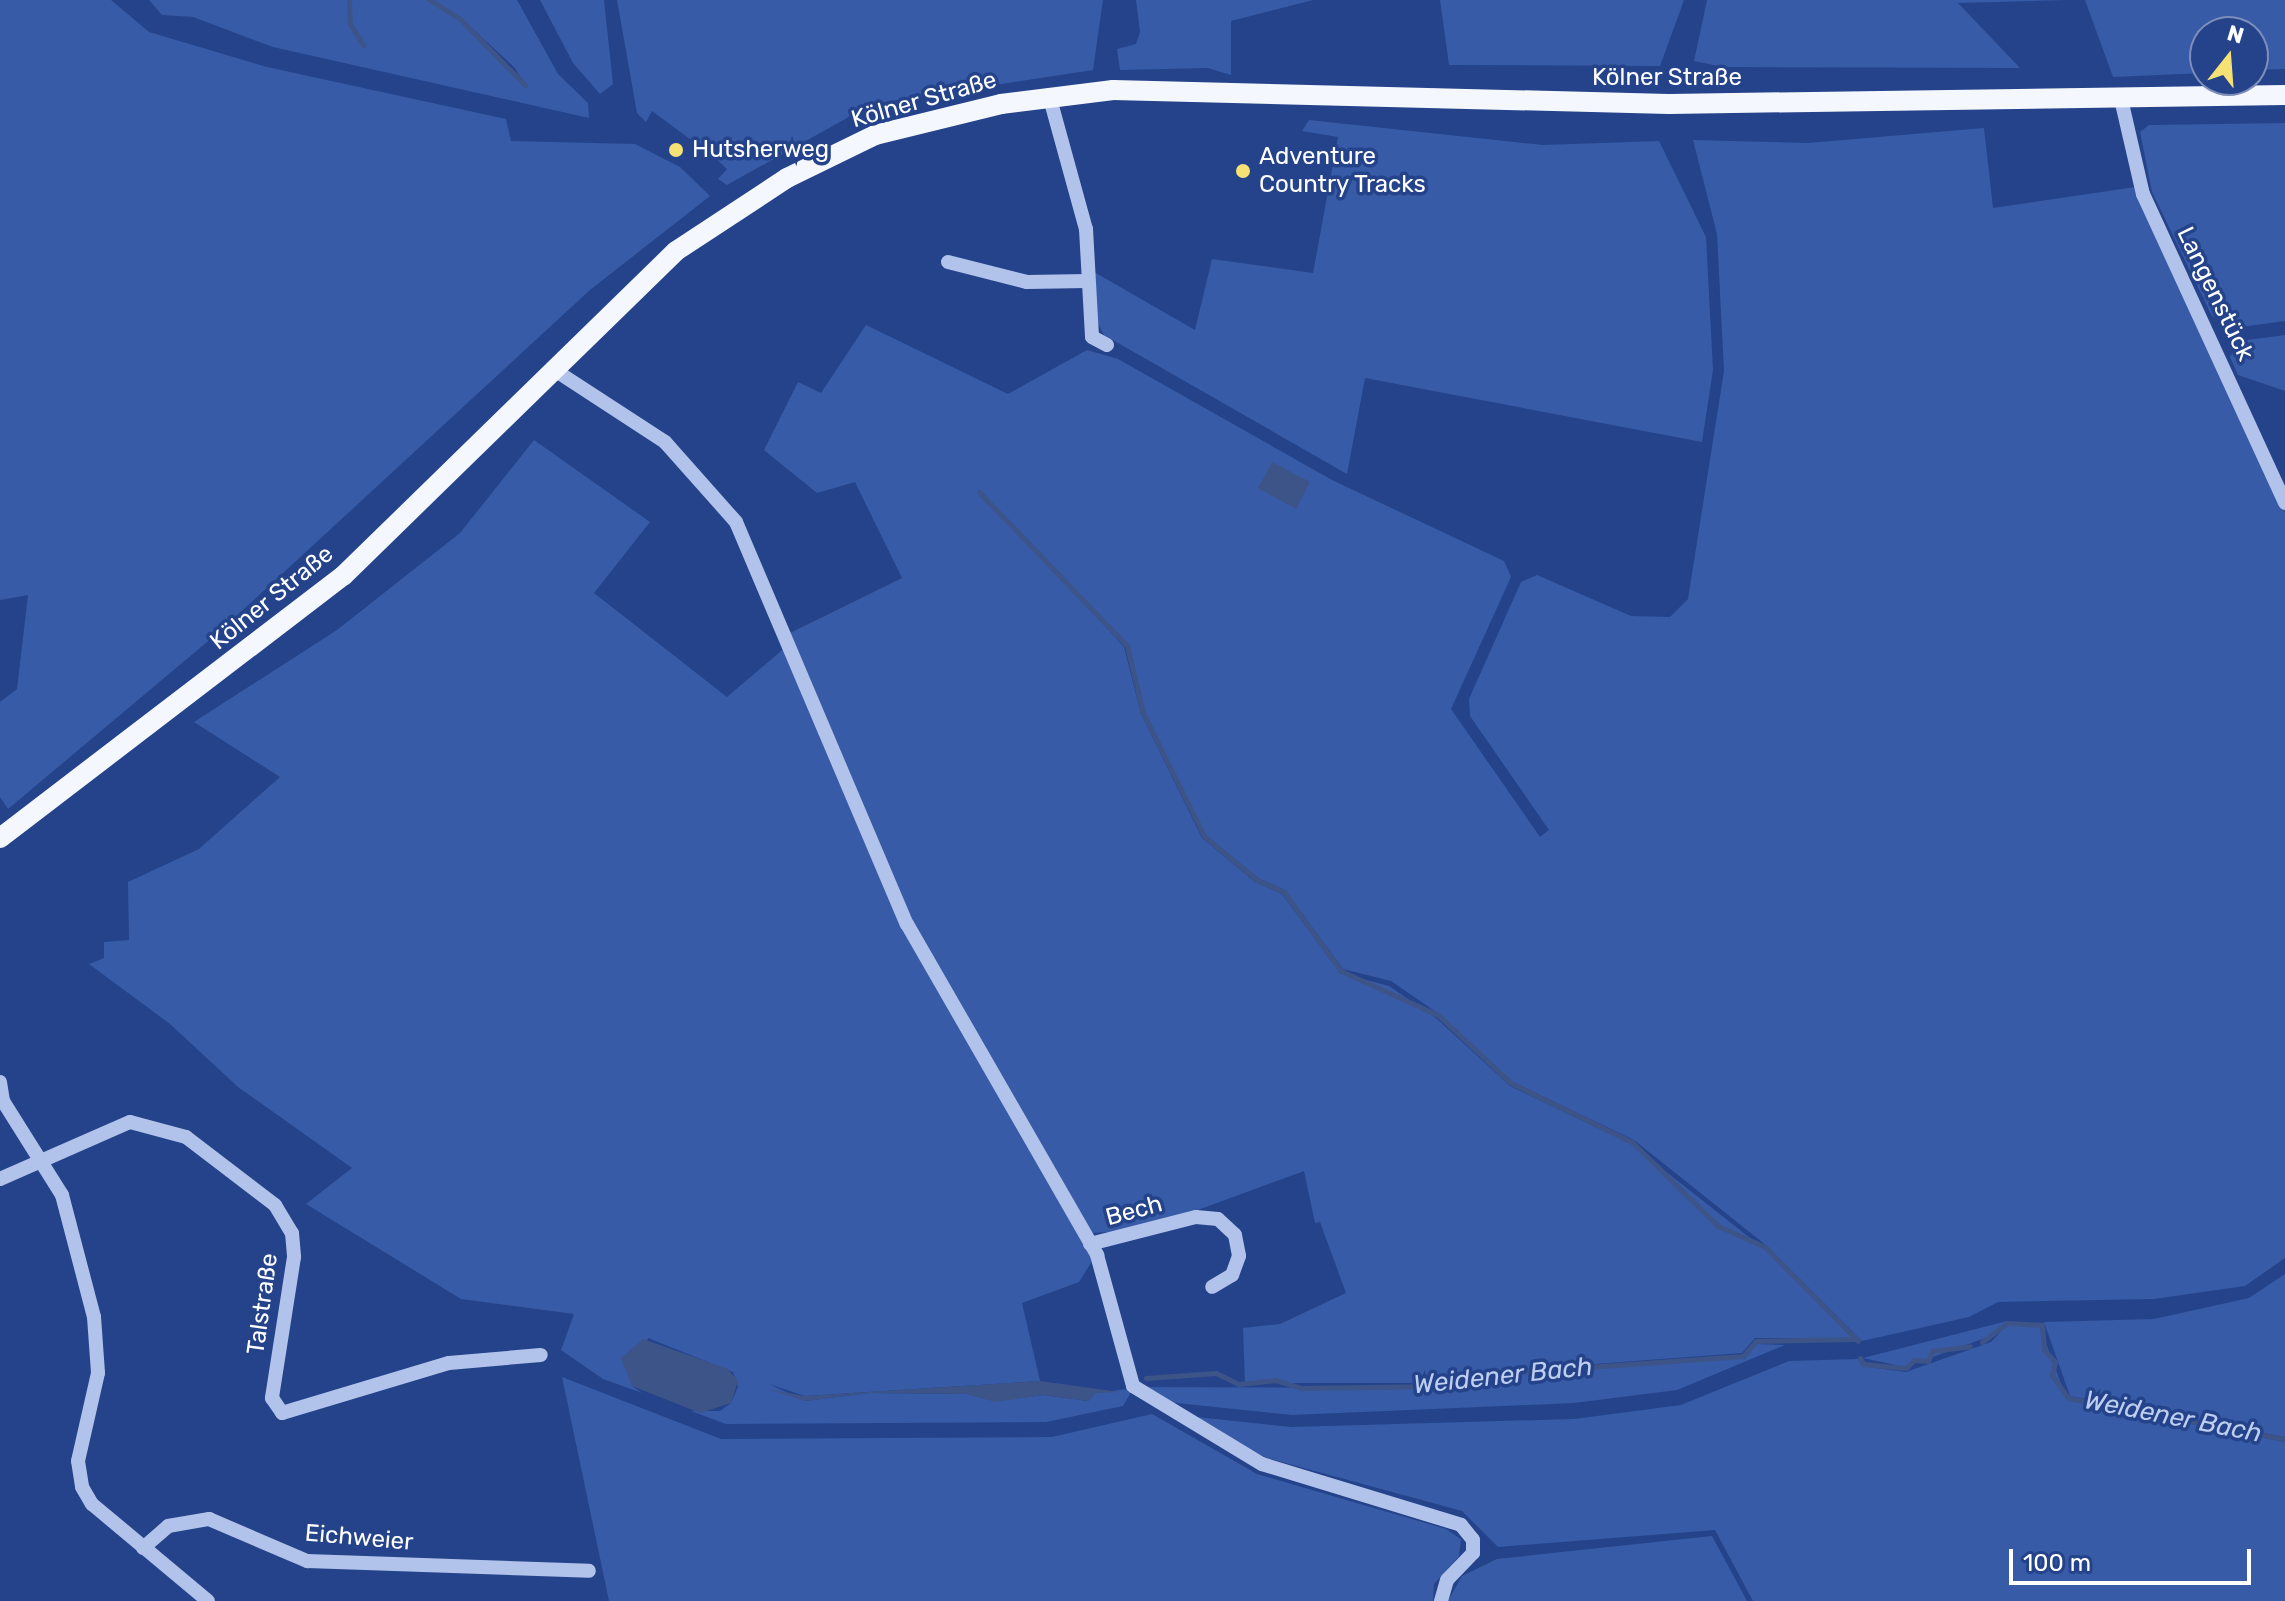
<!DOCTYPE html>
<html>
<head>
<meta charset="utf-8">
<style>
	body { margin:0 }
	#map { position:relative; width:2285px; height:1601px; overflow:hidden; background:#24438a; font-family:Rubik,sans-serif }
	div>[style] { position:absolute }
	.green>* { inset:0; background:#385ba7 }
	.water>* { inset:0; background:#3d5488 }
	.stream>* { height:5px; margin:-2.5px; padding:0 2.5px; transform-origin:2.5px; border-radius:2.5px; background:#3d5488 }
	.minor>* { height:14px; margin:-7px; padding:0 7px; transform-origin:7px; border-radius:7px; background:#b1c3ea }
	.major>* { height:20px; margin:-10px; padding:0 10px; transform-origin:10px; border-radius:10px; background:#f5f7fe }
	.dots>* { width:22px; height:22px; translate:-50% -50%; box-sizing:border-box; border:4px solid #24438a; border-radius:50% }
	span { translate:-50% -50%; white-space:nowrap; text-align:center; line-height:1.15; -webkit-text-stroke:7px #24438a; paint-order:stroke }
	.street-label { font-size:24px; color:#fff }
	.poi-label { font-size:24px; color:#fff }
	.left { translate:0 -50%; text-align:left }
	.water-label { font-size:26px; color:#bdcef1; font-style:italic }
	.north { position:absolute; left:2189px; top:16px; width:80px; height:80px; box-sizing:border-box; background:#24438a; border:2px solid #7c8eb9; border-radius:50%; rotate:17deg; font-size:22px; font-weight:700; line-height:32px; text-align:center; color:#fff }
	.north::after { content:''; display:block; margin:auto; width:28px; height:36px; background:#f5e174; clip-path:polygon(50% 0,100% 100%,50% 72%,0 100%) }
	.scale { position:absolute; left:2009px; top:1549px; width:242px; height:36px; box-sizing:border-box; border:4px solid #fff; border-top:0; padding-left:10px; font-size:24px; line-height:28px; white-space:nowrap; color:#fff; -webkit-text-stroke:6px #24438a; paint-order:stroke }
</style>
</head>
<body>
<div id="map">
	<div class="green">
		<div style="clip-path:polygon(0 0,111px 0,149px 32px,267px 67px,506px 119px,511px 141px,635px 144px,680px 167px,710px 196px,590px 290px,219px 632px,8px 809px,0 797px,0 702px,17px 689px,28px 595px,0 600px)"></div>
		<div style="clip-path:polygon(149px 0,427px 0,459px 20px,526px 87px,515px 68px,461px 18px,434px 0,517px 0,558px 74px,588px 103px,589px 118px,273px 47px,193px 17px,162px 15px)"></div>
		<div style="clip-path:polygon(540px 0,604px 0,613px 84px,600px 94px,573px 63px)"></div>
		<div style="clip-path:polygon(617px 0,1103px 0,1093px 70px,872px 104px,727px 185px,718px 179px,727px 169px,713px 156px,652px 111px,646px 122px,637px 113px)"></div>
		<div style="clip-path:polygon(1136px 0,1313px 0,1231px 21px,1231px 75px,1208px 68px,1120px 70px,1117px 49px,1136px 44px,1140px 32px)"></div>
		<div style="clip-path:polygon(1440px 0,1684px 0,1660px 66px,1449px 65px)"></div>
		<div style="clip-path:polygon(1707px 0,2066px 0,1958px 3px,2020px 68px,1723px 67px,1694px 61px)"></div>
		<div style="clip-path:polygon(2085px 0,2285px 0,2285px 69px,2253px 70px,2253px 32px,2205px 32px,2205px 73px,2113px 77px)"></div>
		<div style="clip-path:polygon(1309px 120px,1543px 145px,1659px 141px,1706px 237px,1713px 370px,1702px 442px,1365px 378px,1347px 474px,1104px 335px,1095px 318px,1094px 272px,1195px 330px,1212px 259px,1313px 273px,1338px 137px,1302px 131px)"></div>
		<div style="clip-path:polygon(2285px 123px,2285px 321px,2233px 328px,2212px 316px,2152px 192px,2140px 132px,2149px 125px)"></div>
		<div style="clip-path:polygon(1984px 128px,1993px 208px,2135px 187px,2285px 512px,2285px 1258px,2245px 1286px,2154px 1299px,1998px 1302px,1969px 1317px,1862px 1341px,1767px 1246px,1634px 1140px,1513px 1082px,1439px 1014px,1391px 981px,1343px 969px,1285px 890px,1258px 878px,1206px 835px,1145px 713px,1129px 645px,978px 488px,1124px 647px,1141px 714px,1202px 838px,1255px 882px,1282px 894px,1340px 973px,1389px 986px,1436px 1018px,1510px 1086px,1631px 1144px,1764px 1249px,1852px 1338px,1755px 1338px,1742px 1353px,1515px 1370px,1436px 1383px,1245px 1383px,1243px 1328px,1280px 1324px,1346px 1293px,1320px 1222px,1315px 1223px,1304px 1171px,1143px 1230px,1090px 1233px,911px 922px,790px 633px,902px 578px,855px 482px,817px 493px,764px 450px,798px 382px,821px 393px,866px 325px,1008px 394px,1087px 350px,1118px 359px,1332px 480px,1504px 561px,1511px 577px,1451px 709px,1540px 837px,1549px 830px,1470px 716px,1469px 699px,1521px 582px,1537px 575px,1631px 616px,1670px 617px,1688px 599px,1724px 371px,1717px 234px,1693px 140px,1808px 143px)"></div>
		<div style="clip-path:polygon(2285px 335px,2285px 391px,2238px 375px,2230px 357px,2239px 341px)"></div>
		<div style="clip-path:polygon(534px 440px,650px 522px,594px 593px,727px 697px,787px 646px,905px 926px,1094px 1258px,1079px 1282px,1022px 1303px,1040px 1381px,805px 1396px,769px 1384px,805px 1401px,869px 1393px,967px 1394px,995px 1401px,1043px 1395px,1088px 1401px,1096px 1393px,1127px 1389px,1130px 1394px,1123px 1406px,1046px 1422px,726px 1424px,691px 1411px,720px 1411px,731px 1403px,738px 1387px,733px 1372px,648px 1338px,632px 1386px,642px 1393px,603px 1379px,561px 1350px,574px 1314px,461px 1299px,306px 1204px,352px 1168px,238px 1087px,170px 1024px,89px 964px,104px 958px,104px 942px,129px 940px,128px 882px,199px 849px,280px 777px,194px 722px,337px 630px,460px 533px)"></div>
		<div style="clip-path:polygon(2285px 1274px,2285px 1437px,2070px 1396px,2044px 1322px,2154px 1319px,2249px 1298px)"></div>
		<div style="clip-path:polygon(2007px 1321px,1988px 1337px,1905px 1367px,1863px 1358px)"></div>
		<div style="clip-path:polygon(2007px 1325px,2040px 1327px,2067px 1400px,2285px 1442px,2285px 1601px,1753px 1601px,1715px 1530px,1498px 1547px,1462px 1511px,1267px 1458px,1187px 1416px,1292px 1427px,1574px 1419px,1681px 1405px,1789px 1361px,1858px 1359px,1862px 1366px,1906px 1372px,1991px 1342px)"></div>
		<div style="clip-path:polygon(1757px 1344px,1785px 1345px,1677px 1390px,1574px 1403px,1292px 1415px,1158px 1401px,1139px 1387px,1436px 1388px,1515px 1374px,1744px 1358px)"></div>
		<div style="clip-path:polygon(562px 1377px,721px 1439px,1052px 1437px,1152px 1414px,1257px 1474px,1446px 1529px,1461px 1539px,1459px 1556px,1434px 1584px,1433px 1601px,609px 1601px)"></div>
		<div style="clip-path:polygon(1712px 1536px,1747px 1601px,1448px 1601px,1462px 1576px,1497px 1559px)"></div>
	</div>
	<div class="water">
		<div style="clip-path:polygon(1272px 462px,1310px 482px,1296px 509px,1258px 488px)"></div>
		<div style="clip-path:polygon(643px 1339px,728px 1369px,738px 1381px,731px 1403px,700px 1413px,632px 1386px,621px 1358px)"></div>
		<div style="clip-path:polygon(1040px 1381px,1120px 1392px,1096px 1393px,1088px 1401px,1043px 1395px,995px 1402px,967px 1394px,869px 1393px,805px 1401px,767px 1389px,805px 1396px)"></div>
	</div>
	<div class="stream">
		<div style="left:349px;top:0;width:24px;rotate:88deg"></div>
		<div style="left:350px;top:24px;width:25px;rotate:58deg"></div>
		<div style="left:430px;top:0;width:36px;rotate:32deg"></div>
		<div style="left:460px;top:19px;width:93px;rotate:45.4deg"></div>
		<div style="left:979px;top:492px;width:214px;rotate:46.1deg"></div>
		<div style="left:1127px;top:646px;width:69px;rotate:76.6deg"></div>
		<div style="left:1143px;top:713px;width:137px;rotate:63.6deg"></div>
		<div style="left:1204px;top:836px;width:69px;rotate:39.7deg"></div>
		<div style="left:1257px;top:880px;width:30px;rotate:24deg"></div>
		<div style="left:1284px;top:892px;width:97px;rotate:54.2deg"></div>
		<div style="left:1341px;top:971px;width:107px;rotate:24.4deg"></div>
		<div style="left:1438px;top:1015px;width:100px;rotate:43deg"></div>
		<div style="left:1511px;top:1083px;width:135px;rotate:26deg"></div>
		<div style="left:1632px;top:1142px;width:120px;rotate:44.3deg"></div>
		<div style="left:1718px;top:1226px;width:51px;rotate:24.1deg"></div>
		<div style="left:1765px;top:1247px;width:132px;rotate:45.3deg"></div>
		<div style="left:1982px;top:1342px;width:31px;rotate:-37deg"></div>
		<div style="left:2007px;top:1323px;width:35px;rotate:3deg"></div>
		<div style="left:2042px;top:1325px;width:25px;rotate:85deg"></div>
		<div style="left:2044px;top:1350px;width:16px;rotate:47deg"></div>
		<div style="left:2055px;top:1362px;width:13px;rotate:103deg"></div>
		<div style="left:2052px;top:1375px;width:28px;rotate:55deg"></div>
		<div style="left:2068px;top:1398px;width:221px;rotate:10.7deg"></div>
		<div style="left:1860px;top:1358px;width:7px;rotate:63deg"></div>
		<div style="left:1863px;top:1364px;width:43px;rotate:5.3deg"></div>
		<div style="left:1906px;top:1368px;width:11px;rotate:-45deg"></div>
		<div style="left:1914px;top:1360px;width:14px;rotate:4deg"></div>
		<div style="left:1928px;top:1361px;width:11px;rotate:-68deg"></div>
		<div style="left:1932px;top:1351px;width:38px;rotate:-7deg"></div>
		<div style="left:1146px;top:1378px;width:70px;rotate:-4.1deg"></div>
		<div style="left:1216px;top:1373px;width:25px;rotate:26deg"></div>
		<div style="left:1239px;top:1384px;width:36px;rotate:-6deg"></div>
		<div style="left:1275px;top:1380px;width:28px;rotate:17deg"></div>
		<div style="left:1302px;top:1388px;width:134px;rotate:-0.9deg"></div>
		<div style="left:1436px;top:1386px;width:80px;rotate:-10deg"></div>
		<div style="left:1515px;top:1372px;width:229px;rotate:-4deg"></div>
		<div style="left:1743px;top:1356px;width:20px;rotate:-49deg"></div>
		<div style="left:1756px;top:1341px;width:101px;rotate:-1.1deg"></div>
	</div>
	<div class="minor">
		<div style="left:1049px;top:95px;width:139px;rotate:74.6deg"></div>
		<div style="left:1086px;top:229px;width:108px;rotate:86.8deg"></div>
		<div style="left:1092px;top:337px;width:17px;rotate:28deg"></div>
		<div style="left:2121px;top:99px;width:98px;rotate:77deg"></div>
		<div style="left:2143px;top:194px;width:340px;rotate:65.3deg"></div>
		<div style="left:948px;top:262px;width:81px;rotate:14.2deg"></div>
		<div style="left:1027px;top:282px;width:60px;rotate:-1deg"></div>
		<div style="left:553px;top:369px;width:134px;rotate:33.1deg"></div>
		<div style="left:665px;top:442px;width:107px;rotate:48.4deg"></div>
		<div style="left:736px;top:522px;width:437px;rotate:67deg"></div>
		<div style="left:907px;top:924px;width:382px;rotate:60.1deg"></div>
		<div style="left:1097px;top:1255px;width:136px;rotate:74.6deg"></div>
		<div style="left:1133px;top:1386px;width:151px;rotate:31.2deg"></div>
		<div style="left:1262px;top:1464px;width:208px;rotate:17deg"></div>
		<div style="left:1461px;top:1525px;width:19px;rotate:51deg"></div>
		<div style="left:1473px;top:1540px;width:13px;rotate:90deg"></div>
		<div style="left:1473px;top:1553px;width:37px;rotate:134deg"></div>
		<div style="left:1447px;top:1580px;width:22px;rotate:106deg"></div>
		<div style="left:0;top:1082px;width:19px;rotate:81deg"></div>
		<div style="left:3px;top:1101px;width:111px;rotate:57.9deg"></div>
		<div style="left:62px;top:1195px;width:126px;rotate:75.3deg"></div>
		<div style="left:94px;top:1317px;width:56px;rotate:85.9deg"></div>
		<div style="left:98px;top:1373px;width:90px;rotate:102.8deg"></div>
		<div style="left:78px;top:1461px;width:26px;rotate:81deg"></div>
		<div style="left:82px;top:1487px;width:20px;rotate:60deg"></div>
		<div style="left:92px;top:1504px;width:151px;rotate:39.9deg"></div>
		<div style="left:0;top:1179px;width:142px;rotate:-23.7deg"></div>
		<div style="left:130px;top:1122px;width:58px;rotate:15deg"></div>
		<div style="left:186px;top:1137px;width:112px;rotate:37.4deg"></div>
		<div style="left:275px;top:1205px;width:33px;rotate:59deg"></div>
		<div style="left:292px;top:1233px;width:24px;rotate:85deg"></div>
		<div style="left:294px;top:1257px;width:143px;rotate:98.9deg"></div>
		<div style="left:272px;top:1398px;width:18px;rotate:56deg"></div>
		<div style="left:282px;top:1413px;width:174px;rotate:-16.7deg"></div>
		<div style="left:449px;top:1363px;width:92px;rotate:-5deg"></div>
		<div style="left:1090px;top:1244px;width:109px;rotate:-14.3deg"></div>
		<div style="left:1196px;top:1217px;width:22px;rotate:5deg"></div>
		<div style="left:1218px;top:1219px;width:23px;rotate:43deg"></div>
		<div style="left:1235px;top:1235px;width:21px;rotate:79deg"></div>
		<div style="left:1239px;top:1256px;width:20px;rotate:110deg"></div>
		<div style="left:1232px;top:1275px;width:23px;rotate:149deg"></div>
		<div style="left:143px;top:1548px;width:33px;rotate:-41deg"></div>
		<div style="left:168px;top:1526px;width:42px;rotate:-9.7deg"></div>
		<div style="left:209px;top:1519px;width:107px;rotate:23.2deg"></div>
		<div style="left:307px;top:1561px;width:282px;rotate:2deg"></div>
	</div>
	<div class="major">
		<div style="left:0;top:838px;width:432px;rotate:-37.4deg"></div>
		<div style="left:343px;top:576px;width:465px;rotate:-44.3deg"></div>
		<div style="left:676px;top:251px;width:133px;rotate:-33.3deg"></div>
		<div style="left:787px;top:178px;width:98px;rotate:-26deg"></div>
		<div style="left:875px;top:135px;width:130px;rotate:-13.8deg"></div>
		<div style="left:1001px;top:104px;width:113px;rotate:-7.1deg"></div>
		<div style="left:1113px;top:90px;width:556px;rotate:1.44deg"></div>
		<div style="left:1669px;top:104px;width:616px;rotate:-0.84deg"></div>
	</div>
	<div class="dots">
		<div style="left:676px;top:150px;background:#f5e174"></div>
		<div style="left:1243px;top:171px;background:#f5e174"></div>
	</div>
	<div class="street-label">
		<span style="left:1667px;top:78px">Kölner Straße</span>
		<span style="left:924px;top:100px;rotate:-16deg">Kölner Straße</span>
		<span style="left:2215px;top:294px;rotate:64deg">Langenstück</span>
		<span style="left:272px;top:598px;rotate:-39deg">Kölner Straße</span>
		<span style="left:1134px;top:1211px;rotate:-15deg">Bech</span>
		<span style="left:263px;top:1304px;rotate:-82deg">Talstraße</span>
		<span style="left:359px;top:1538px;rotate:5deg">Eichweier</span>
	</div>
	<div class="poi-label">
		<span class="left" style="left:692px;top:150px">Hutsherweg</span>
		<span class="left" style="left:1259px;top:171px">Adventure<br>Country Tracks</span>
	</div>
	<div class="water-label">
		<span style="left:1503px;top:1376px;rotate:-6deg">Weidener Bach</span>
		<span style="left:2173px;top:1417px;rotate:11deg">Weidener Bach</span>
	</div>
	<div class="north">N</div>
	<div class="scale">100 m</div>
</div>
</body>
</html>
